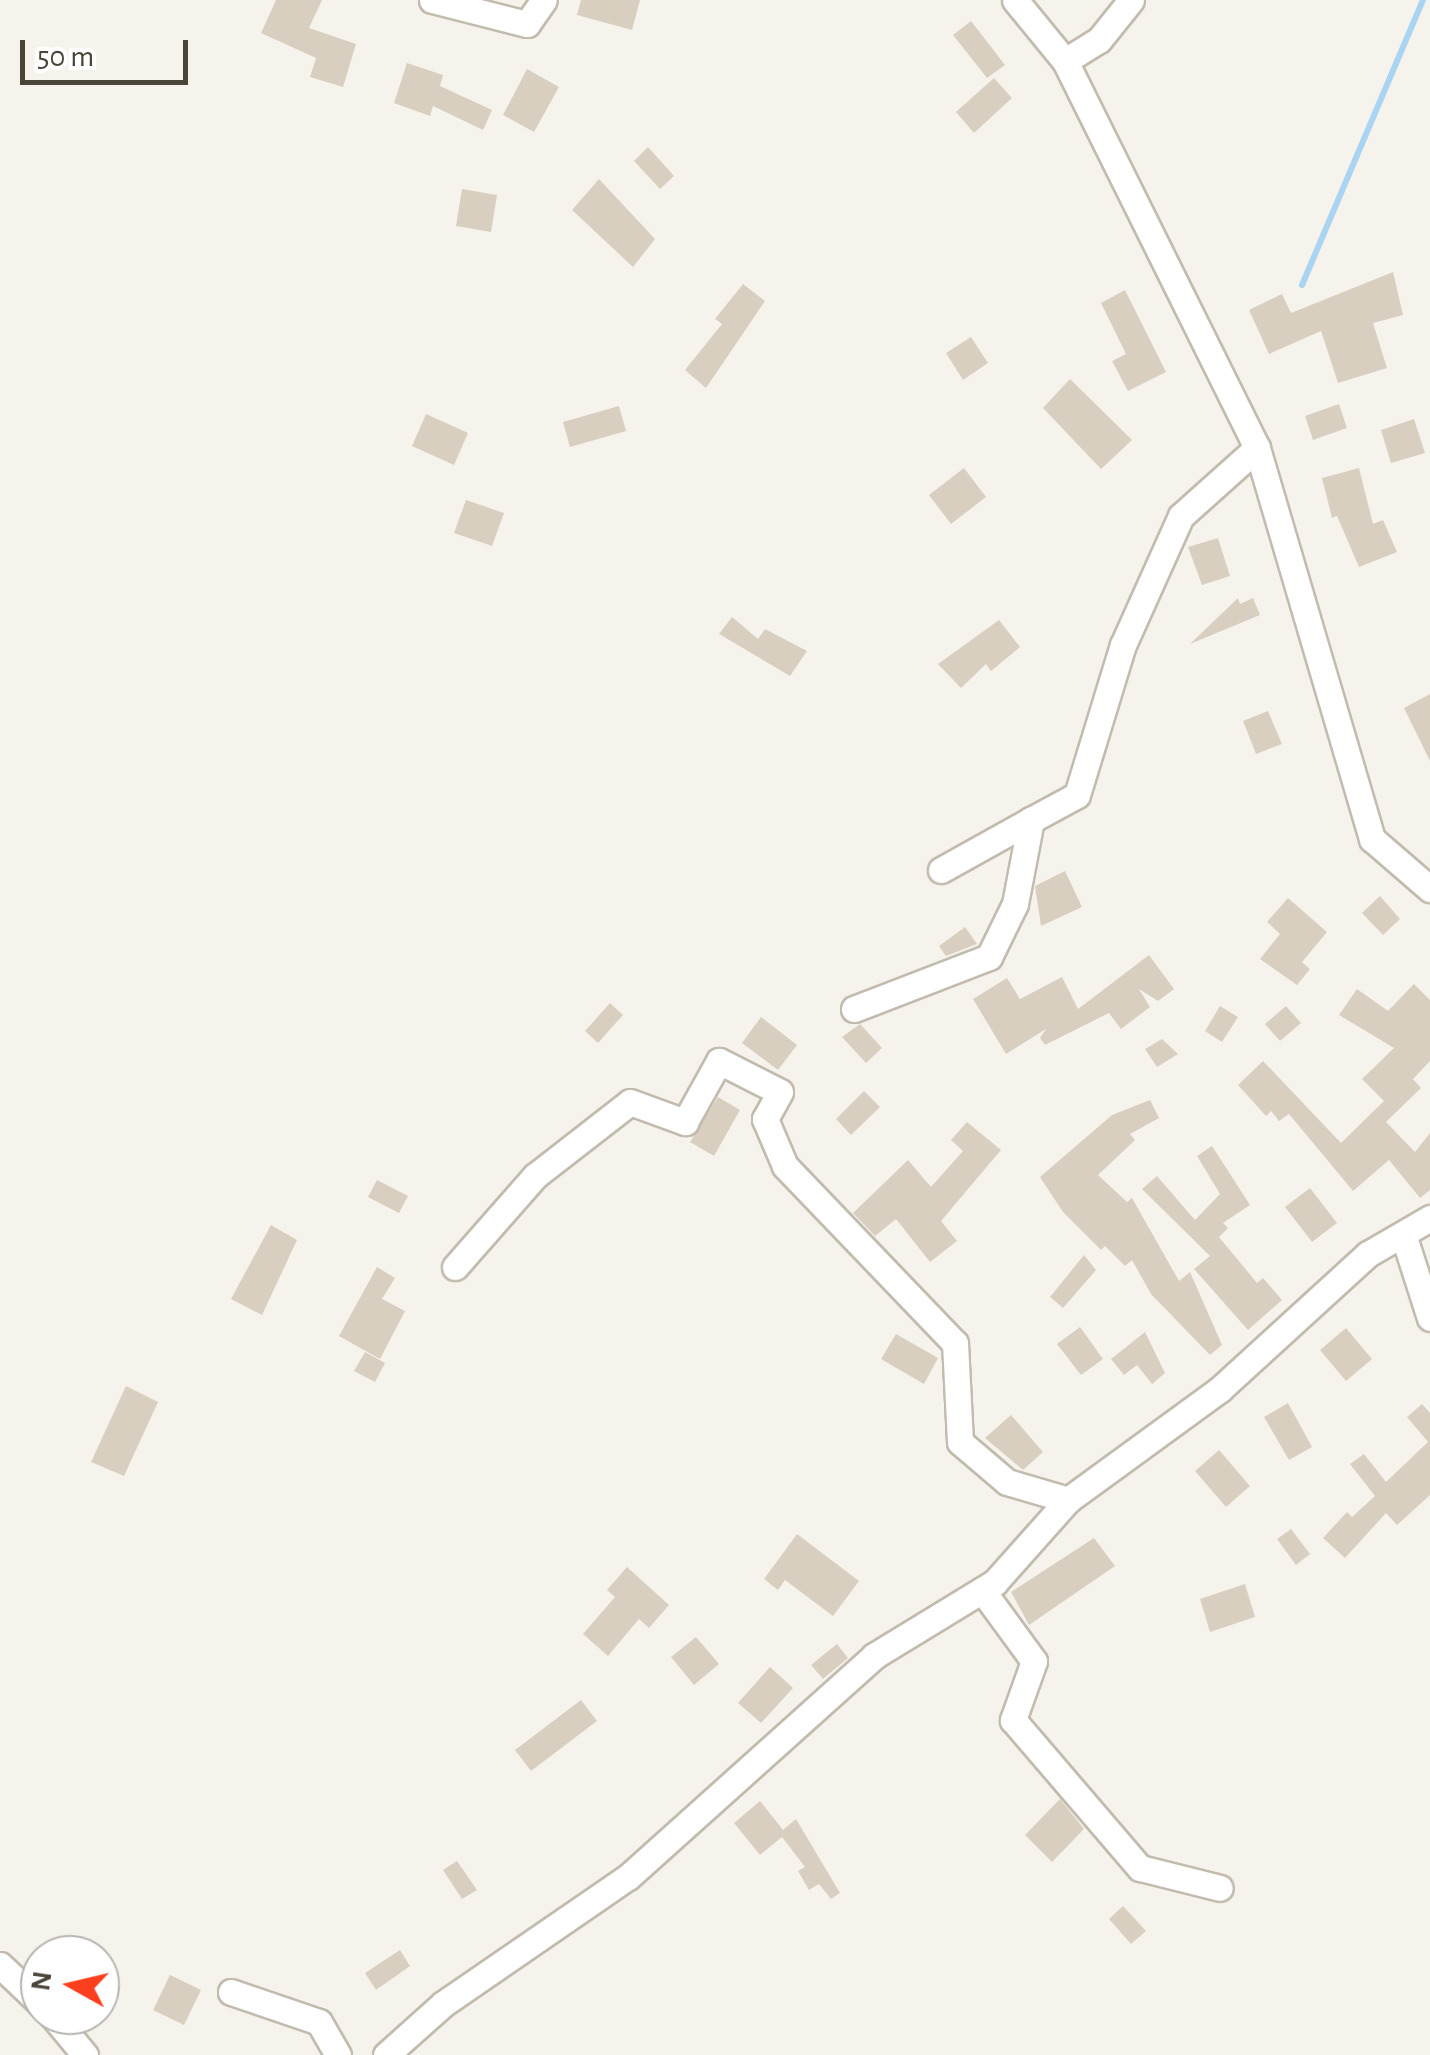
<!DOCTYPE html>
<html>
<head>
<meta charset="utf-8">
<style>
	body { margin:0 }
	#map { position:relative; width:1430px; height:2055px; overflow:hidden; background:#f6f3ec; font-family:"Alegreya Sans",sans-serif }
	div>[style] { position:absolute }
	.stream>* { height:6px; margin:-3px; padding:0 3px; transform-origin:3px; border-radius:3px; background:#a9d4f2 }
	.building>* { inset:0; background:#d8cfc1 }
	.roads { filter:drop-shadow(2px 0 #c2bbae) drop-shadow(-2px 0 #c2bbae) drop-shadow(0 2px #c2bbae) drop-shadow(0 -2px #c2bbae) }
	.minor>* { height:25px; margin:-12.5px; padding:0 12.5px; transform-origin:12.5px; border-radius:12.5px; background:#fff }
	span { translate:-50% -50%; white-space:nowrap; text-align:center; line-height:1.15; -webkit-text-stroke:8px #fff; paint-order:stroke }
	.north { position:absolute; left:20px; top:1935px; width:100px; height:100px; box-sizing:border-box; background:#fff; border:2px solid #b7b4b0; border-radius:50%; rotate:278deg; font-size:28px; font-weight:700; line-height:40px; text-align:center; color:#4b4439 }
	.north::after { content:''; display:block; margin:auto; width:35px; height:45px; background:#fc3f1d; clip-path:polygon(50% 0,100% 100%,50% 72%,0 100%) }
	.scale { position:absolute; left:20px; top:40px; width:168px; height:45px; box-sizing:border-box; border:5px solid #4b4439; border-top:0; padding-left:12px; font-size:30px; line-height:35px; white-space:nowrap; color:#4b4439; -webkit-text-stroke:8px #fff; paint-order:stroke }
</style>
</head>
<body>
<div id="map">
	<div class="stream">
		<div style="left:1302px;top:285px;width:310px;rotate:-67deg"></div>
	</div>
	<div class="building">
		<div style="clip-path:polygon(276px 0,322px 0,309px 28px,356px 44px,343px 87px,310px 77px,316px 58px,261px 33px)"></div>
		<div style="clip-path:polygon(581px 0,640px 0,632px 30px,577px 15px)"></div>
		<div style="clip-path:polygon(971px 21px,1005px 65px,987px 78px,953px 35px)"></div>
		<div style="clip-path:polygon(407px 63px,443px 75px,440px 86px,492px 110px,483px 130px,433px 106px,430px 116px,394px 103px)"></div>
		<div style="clip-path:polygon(527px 69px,559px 87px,534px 132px,503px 115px)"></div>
		<div style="clip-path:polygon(994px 78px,1012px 98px,974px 133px,956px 112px)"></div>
		<div style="clip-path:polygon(648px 147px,674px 176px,660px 189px,634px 161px)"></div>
		<div style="clip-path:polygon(599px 179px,655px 239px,633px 267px,572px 210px)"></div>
		<div style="clip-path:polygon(462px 189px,497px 195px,491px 232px,456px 226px)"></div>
		<div style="clip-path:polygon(1393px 272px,1403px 315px,1373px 323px,1387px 368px,1338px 383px,1321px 331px,1269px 354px,1249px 310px,1282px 294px,1291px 313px)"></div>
		<div style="clip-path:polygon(743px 284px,765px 301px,706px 388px,685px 370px,722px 324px,715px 319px)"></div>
		<div style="clip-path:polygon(1125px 290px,1166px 372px,1128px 391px,1112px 361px,1126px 354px,1101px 303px)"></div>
		<div style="clip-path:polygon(971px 337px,988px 363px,963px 380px,946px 353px)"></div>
		<div style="clip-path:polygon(1070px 379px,1132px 440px,1101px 469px,1043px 408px)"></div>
		<div style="clip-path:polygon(1339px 404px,1347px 428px,1313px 440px,1305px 416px)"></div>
		<div style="clip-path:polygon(619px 406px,626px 431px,570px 447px,563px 422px)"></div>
		<div style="clip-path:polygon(426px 414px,468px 433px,454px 465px,412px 446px)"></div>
		<div style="clip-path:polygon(1414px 419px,1425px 453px,1391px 463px,1381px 430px)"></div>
		<div style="clip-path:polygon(964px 468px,986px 497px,951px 524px,929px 495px)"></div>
		<div style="clip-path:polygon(1359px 468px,1373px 524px,1383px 520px,1397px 552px,1359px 567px,1337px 516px,1332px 518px,1322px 478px)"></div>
		<div style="clip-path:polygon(466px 500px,504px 513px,492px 546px,454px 533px)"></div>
		<div style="clip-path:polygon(1218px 538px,1230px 576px,1202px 585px,1188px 547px)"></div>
		<div style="clip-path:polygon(1238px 598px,1240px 604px,1253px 598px,1260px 615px,1190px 644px)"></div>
		<div style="clip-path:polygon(732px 617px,758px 639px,765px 629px,807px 651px,790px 676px,719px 634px)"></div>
		<div style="clip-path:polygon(999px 620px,1020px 647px,991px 671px,986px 664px,961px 688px,938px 664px)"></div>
		<div style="clip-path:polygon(1430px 694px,1430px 761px,1404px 708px)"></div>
		<div style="clip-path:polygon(1268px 711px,1282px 744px,1256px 754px,1243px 721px)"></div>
		<div style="clip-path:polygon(1065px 871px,1082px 907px,1041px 926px,1035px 886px)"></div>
		<div style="clip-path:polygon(1380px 896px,1400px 919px,1383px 935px,1362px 913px)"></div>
		<div style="clip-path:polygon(1288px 898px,1327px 932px,1302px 962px,1310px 969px,1297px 985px,1260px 959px,1280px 934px,1267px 922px)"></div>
		<div style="clip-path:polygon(965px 927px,977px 944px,946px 956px,939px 946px)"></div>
		<div style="clip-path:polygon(1149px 955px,1174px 989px,1158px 1001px,1139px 989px,1150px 1007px,1121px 1029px,1109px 1013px,1045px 1045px,1040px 1038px,1046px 1029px,1006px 1054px,973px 999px,1007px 978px,1020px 999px,1062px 977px,1078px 1009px)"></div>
		<div style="clip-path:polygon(1414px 984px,1430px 1000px,1430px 1061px,1413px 1079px,1421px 1088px,1386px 1122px,1415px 1152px,1430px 1133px,1430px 1190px,1420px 1198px,1389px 1160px,1353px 1191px,1289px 1114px,1279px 1121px,1271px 1111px,1266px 1116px,1238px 1085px,1263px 1061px,1341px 1143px,1384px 1101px,1362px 1079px,1394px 1048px,1339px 1015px,1357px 989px,1388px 1011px)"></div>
		<div style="clip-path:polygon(610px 1003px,623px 1015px,598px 1043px,585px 1031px)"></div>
		<div style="clip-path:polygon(1220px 1006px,1238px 1017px,1222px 1042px,1205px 1031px)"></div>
		<div style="clip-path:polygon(1286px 1006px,1301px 1023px,1280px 1041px,1265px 1024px)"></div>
		<div style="clip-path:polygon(761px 1017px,797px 1045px,778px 1070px,742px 1043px)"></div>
		<div style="clip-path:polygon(860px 1024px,882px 1048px,866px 1063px,842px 1037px)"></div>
		<div style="clip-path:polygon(1162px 1039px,1178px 1054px,1157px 1067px,1145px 1049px)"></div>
		<div style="clip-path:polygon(864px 1091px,880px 1107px,851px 1135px,836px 1119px)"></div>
		<div style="clip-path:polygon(718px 1097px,740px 1110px,714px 1156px,690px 1142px)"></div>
		<div style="clip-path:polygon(1150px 1100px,1159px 1118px,1130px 1134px,1135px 1140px,1098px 1175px,1127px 1202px,1132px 1198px,1179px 1281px,1190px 1272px,1222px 1345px,1210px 1355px,1151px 1294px,1132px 1260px,1125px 1266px,1105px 1246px,1101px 1250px,1063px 1212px,1040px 1177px,1112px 1115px)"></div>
		<div style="clip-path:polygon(967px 1122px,1001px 1150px,941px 1221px,957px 1241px,930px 1262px,896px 1219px,875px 1236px,853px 1213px,908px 1160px,931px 1187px,963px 1151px,951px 1140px)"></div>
		<div style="clip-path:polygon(1212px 1146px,1250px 1205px,1223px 1223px,1228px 1228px,1219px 1237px,1257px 1283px,1263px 1278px,1282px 1300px,1248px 1330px,1194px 1269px,1210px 1256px,1142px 1189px,1157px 1176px,1195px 1220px,1220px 1194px,1197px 1156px)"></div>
		<div style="clip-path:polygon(377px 1180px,408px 1196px,399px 1213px,368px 1197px)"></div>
		<div style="clip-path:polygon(1310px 1188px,1337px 1223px,1312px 1242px,1285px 1207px)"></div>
		<div style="clip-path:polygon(271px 1225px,297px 1240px,262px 1315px,231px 1299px)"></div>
		<div style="clip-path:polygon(1084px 1255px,1096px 1270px,1063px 1308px,1050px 1297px)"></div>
		<div style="clip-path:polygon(377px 1267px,395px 1278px,382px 1299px,405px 1311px,380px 1359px,339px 1336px)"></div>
		<div style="clip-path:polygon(1080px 1327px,1103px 1359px,1081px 1375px,1057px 1344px)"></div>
		<div style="clip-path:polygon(1346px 1328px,1372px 1359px,1346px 1381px,1320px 1350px)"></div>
		<div style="clip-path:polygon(1145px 1332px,1165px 1373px,1152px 1384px,1137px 1365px,1124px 1375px,1111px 1359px)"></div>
		<div style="clip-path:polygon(896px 1334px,938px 1358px,924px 1384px,881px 1359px)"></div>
		<div style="clip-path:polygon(365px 1352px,385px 1363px,375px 1382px,354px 1371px)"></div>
		<div style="clip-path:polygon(126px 1386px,158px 1402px,124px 1476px,91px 1462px)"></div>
		<div style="clip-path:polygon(1288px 1403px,1312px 1447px,1289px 1460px,1264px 1417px)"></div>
		<div style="clip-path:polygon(1422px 1404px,1430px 1413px,1430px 1495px,1397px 1525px,1386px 1513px,1345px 1558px,1323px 1538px,1347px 1512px,1352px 1517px,1375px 1496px,1350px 1464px,1364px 1454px,1386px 1482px,1428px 1442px,1407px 1417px)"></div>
		<div style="clip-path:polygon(1011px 1415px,1043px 1452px,1023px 1470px,985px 1438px)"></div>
		<div style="clip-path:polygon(1219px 1450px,1250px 1486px,1226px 1507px,1195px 1471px)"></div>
		<div style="clip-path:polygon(1291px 1529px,1310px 1554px,1296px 1565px,1277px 1539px)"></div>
		<div style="clip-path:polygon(797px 1534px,859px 1581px,833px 1616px,785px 1580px,778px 1590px,764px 1579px)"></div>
		<div style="clip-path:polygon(1094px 1538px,1115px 1566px,1029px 1625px,1011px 1592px)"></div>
		<div style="clip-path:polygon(627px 1567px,669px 1605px,649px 1628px,639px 1619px,608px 1656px,583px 1634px,615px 1597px,607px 1590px)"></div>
		<div style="clip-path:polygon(1245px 1584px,1255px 1617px,1210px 1632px,1200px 1599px)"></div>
		<div style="clip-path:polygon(696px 1637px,719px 1664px,694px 1685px,671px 1657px)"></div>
		<div style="clip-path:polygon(837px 1644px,848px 1658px,823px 1679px,811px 1665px)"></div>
		<div style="clip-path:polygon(770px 1667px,793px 1688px,761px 1723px,738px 1703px)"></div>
		<div style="clip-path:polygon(581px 1700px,597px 1721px,531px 1771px,515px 1750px)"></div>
		<div style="clip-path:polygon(1060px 1799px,1084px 1829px,1052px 1862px,1025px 1835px)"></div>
		<div style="clip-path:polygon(760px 1801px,783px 1830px,796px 1819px,840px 1893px,831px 1899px,819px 1884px,809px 1890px,798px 1871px,805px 1867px,782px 1837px,760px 1855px,734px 1823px)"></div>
		<div style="clip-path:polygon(457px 1861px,477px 1890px,462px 1899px,443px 1870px)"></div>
		<div style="clip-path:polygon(1123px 1906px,1146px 1931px,1131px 1944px,1109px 1919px)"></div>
		<div style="clip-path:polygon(400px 1950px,410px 1966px,376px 1990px,365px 1973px)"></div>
		<div style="clip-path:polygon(170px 1975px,201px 1990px,184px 2025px,153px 2010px)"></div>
	</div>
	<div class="roads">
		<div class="minor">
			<div style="left:432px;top:0;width:98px;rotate:14.2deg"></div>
			<div style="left:527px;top:24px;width:29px;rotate:-55deg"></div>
			<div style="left:1015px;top:0;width:79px;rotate:50.7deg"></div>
			<div style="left:1065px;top:61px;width:432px;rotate:63.6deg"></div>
			<div style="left:1257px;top:448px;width:408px;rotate:73.6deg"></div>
			<div style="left:1372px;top:839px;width:77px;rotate:40.8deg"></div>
			<div style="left:1065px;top:61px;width:40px;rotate:-32deg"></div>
			<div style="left:1099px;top:40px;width:51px;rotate:-51.3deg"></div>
			<div style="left:941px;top:870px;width:103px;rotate:-29.1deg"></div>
			<div style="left:854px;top:1009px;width:145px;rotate:-21.1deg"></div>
			<div style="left:989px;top:957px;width:59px;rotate:-63.9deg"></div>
			<div style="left:1015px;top:904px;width:86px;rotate:-79.2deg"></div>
			<div style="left:1031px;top:820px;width:52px;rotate:-28.5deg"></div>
			<div style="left:1077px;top:795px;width:157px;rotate:-73deg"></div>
			<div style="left:1123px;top:645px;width:141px;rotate:-65.8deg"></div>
			<div style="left:1181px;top:516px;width:102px;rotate:-41.8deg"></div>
			<div style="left:1404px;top:1237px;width:85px;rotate:72.2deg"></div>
			<div style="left:455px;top:1267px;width:121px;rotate:-48.7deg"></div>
			<div style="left:535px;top:1176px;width:120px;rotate:-37.9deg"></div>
			<div style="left:630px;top:1102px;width:59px;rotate:20deg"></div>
			<div style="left:685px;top:1122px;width:70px;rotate:-60.9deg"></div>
			<div style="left:719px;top:1061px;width:68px;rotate:26.9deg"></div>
			<div style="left:780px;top:1092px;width:31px;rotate:119deg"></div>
			<div style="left:765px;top:1119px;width:51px;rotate:66.9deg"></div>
			<div style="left:785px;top:1166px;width:245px;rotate:46.2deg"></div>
			<div style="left:955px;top:1343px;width:99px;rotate:87.1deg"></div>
			<div style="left:960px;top:1442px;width:62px;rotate:40.4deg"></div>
			<div style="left:1007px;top:1482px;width:64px;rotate:16.4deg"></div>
			<div style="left:982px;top:1590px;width:88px;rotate:53.8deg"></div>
			<div style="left:1034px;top:1661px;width:63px;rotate:109.6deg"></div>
			<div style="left:1013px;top:1720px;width:195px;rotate:49.4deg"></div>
			<div style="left:1140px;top:1868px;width:82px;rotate:14deg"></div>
			<div style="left:0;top:1965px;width:55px;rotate:43.5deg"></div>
			<div style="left:231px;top:1992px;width:93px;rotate:18.8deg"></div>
			<div style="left:319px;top:2022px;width:38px;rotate:60deg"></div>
			<div style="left:52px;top:2015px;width:52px;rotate:50.5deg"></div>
			<div style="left:386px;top:2055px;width:76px;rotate:-41.8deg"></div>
			<div style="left:443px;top:2004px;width:224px;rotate:-34.5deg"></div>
			<div style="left:628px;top:1877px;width:331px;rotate:-41.9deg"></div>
			<div style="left:874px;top:1656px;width:142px;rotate:-31.4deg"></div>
			<div style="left:995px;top:1582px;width:110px;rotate:-48.3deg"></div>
			<div style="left:1068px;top:1500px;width:188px;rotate:-36.1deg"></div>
			<div style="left:1220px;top:1389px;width:200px;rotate:-42.4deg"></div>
			<div style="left:1368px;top:1254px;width:72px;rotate:-30.1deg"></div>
		</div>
	</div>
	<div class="north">N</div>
	<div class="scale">50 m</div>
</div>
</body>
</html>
